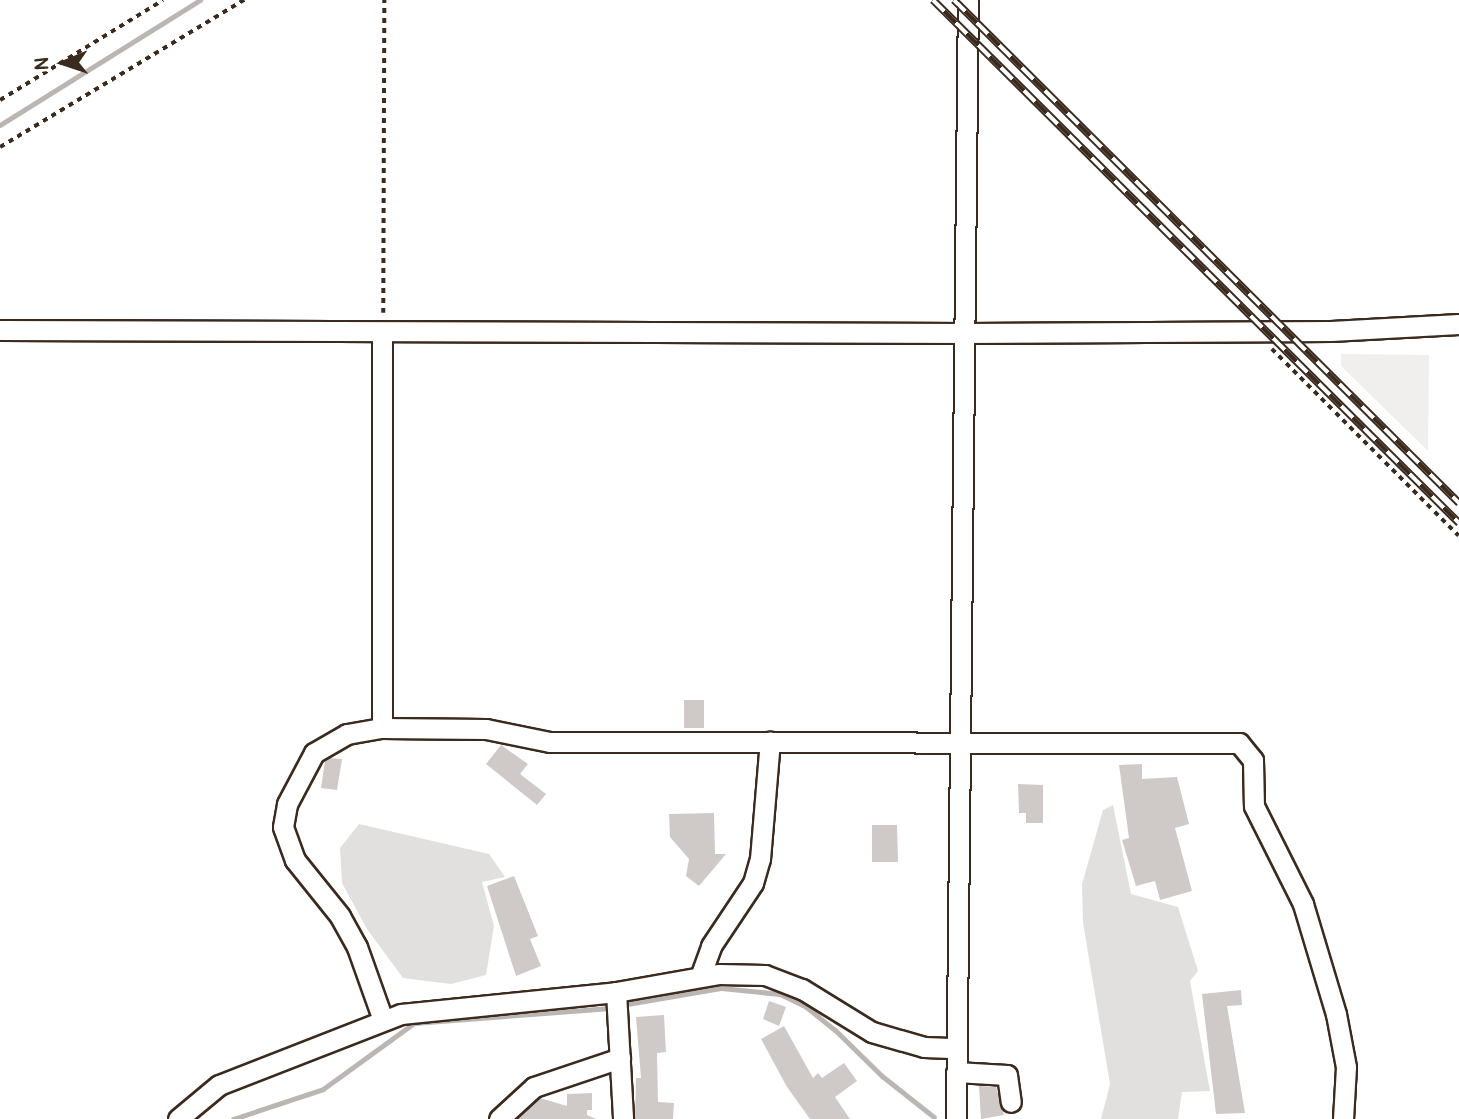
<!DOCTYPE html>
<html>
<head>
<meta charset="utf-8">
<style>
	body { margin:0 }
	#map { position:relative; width:1459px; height:1119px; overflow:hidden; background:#fff; font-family:Pangolin,sans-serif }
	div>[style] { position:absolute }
	.built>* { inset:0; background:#f1efee }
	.green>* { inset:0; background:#e2e0de }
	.stream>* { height:5px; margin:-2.5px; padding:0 2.5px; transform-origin:2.5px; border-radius:2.5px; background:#bcb6b3 }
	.building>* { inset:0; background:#cfcac7 }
	.path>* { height:3.5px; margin-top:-1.75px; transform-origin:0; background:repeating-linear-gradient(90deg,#3b2a1e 0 5px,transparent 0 10px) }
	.roads { filter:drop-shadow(2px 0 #3b2a1e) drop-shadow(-2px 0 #3b2a1e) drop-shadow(0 2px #3b2a1e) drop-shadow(0 -2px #3b2a1e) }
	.minor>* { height:19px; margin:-9.5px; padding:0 9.5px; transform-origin:9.5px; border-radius:9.5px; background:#fff }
	.rail>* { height:8px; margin-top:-4px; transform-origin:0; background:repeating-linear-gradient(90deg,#fff 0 16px,#3b2a1e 0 32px); box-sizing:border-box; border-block:2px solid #3b2a1e }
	span { translate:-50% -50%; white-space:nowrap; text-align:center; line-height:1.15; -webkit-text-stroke:5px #fff; paint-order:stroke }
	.north { position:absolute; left:28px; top:28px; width:70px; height:70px; -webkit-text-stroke:5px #fff; paint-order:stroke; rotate:268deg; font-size:19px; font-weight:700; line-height:28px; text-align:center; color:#3b2a1e }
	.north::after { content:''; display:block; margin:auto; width:24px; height:32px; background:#3b2a1e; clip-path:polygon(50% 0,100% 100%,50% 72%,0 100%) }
</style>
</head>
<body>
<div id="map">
	<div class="built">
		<div style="clip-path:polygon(1341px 354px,1429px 355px,1428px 451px,1341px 366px)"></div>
	</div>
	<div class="green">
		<div style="clip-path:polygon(1113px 805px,1131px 894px,1178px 907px,1198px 971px,1190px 981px,1210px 1091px,1182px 1092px,1178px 1119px,1101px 1119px,1110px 1084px,1083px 923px,1082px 884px,1103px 810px)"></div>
		<div style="clip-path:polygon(359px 824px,489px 854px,505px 877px,482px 882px,494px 926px,486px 975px,451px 984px,403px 978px,367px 929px,342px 883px,340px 848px)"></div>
	</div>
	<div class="stream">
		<div style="left:0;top:125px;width:236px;rotate:-32deg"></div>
		<div style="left:627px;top:1004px;width:95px;rotate:-9.7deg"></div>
		<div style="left:721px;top:988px;width:59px;rotate:5.8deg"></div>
		<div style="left:780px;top:994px;width:28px;rotate:26deg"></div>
		<div style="left:805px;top:1006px;width:38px;rotate:39deg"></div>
		<div style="left:835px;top:1030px;width:66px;rotate:44.4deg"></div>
		<div style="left:882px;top:1076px;width:66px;rotate:38.3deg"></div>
		<div style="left:233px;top:1119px;width:95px;rotate:-18.4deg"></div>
		<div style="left:323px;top:1089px;width:112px;rotate:-36deg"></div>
		<div style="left:414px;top:1023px;width:197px;rotate:-4.4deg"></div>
	</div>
	<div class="building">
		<div style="clip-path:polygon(684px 700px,704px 700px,704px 728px,684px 728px)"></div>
		<div style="clip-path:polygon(501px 745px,528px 764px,520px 774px,546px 794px,537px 805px,486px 764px)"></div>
		<div style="clip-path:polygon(330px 758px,342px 759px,337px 790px,321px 788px,325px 761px)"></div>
		<div style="clip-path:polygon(1142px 764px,1142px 779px,1177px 777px,1189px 824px,1175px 828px,1192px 891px,1160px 900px,1155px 881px,1136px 886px,1122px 840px,1129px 838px,1119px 765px)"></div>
		<div style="clip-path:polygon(1018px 784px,1043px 785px,1043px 823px,1026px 823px,1026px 813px,1019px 813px)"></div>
		<div style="clip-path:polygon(714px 813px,715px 854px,726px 854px,699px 886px,686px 876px,689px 859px,670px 837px,669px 814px)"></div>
		<div style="clip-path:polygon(872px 825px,897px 825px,898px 862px,872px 862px)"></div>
		<div style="clip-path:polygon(514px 876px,538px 936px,530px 939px,541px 966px,516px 976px,487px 886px)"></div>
		<div style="clip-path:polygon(1241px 990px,1242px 1005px,1227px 1006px,1245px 1113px,1216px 1114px,1202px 994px)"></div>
		<div style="clip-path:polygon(769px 1001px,786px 1007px,779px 1026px,763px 1019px)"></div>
		<div style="clip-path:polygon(664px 1015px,666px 1052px,657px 1053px,658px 1102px,674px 1103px,673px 1119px,635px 1119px,636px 1078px,641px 1078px,636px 1017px)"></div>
		<div style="clip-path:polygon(784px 1026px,813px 1078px,818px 1073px,822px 1078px,844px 1063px,857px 1081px,835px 1097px,850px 1119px,810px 1119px,787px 1087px,761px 1039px)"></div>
		<div style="clip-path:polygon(979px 1086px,996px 1087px,1004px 1115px,981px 1119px)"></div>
		<div style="clip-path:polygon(592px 1093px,592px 1110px,587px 1110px,587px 1115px,596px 1119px,517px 1119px,540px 1098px,567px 1106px,567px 1094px)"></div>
	</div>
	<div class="path">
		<div style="left:0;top:100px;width:191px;rotate:-31.5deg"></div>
		<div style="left:0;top:147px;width:285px;rotate:-31.1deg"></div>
		<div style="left:383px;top:313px;width:313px;rotate:-89.8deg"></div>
		<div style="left:1272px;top:349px;width:264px;rotate:45deg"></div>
	</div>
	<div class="roads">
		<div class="minor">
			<div style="left:0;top:330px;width:967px;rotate:0.18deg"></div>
			<div style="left:967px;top:333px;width:364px;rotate:-0.3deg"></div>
			<div style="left:1331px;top:331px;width:128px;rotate:-3.1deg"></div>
			<div style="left:382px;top:728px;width:396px;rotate:-90deg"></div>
			<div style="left:700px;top:977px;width:33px;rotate:-70deg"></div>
			<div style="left:711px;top:946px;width:76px;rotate:-56.3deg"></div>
			<div style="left:753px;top:883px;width:25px;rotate:-74deg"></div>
			<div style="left:760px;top:859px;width:118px;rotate:-85.2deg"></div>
			<div style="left:616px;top:992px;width:127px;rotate:86.8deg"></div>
			<div style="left:383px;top:1020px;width:77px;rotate:-109.6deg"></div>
			<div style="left:357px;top:947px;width:35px;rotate:-119deg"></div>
			<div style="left:340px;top:916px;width:72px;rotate:-128.8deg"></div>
			<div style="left:295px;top:860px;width:35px;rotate:-110deg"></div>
			<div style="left:283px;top:827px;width:23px;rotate:-80deg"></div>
			<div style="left:287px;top:804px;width:58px;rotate:-62.1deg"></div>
			<div style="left:314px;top:753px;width:38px;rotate:-30deg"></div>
			<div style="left:347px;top:734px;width:36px;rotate:-10deg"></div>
			<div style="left:382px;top:728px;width:104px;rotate:0.6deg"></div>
			<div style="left:486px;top:729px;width:65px;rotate:11.5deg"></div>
			<div style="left:550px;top:742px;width:689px;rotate:0.08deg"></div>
			<div style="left:1239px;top:743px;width:22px;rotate:51deg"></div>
			<div style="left:1253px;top:760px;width:46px;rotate:88.8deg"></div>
			<div style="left:1254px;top:806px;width:110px;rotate:63.4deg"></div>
			<div style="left:1303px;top:904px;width:115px;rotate:73.3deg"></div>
			<div style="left:1336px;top:1014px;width:54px;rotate:79.3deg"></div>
			<div style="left:1346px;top:1067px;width:52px;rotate:93.3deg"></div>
			<div style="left:956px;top:1072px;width:51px;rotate:3.4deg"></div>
			<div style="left:1007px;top:1075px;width:27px;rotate:82deg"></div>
			<div style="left:178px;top:1119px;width:53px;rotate:-39.7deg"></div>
			<div style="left:219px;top:1085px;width:195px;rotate:-21.3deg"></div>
			<div style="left:401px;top:1014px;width:216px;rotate:-5.8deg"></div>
			<div style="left:616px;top:992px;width:105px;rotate:-9.9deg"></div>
			<div style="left:719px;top:974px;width:46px;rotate:1.2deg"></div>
			<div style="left:765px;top:975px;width:40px;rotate:21deg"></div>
			<div style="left:802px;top:989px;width:82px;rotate:31.6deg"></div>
			<div style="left:872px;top:1032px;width:54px;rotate:16.1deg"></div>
			<div style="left:924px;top:1047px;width:33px;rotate:2deg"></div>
			<div style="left:499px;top:1119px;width:47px;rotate:-42.4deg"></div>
			<div style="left:534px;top:1087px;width:91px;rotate:-18.6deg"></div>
			<div style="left:956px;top:1119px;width:1119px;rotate:-89.39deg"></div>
		</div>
	</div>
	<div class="rail">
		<div style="left:933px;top:0;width:742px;rotate:44.84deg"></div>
		<div style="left:954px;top:0;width:713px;rotate:44.89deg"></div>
	</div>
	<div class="north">N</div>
</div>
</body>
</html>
